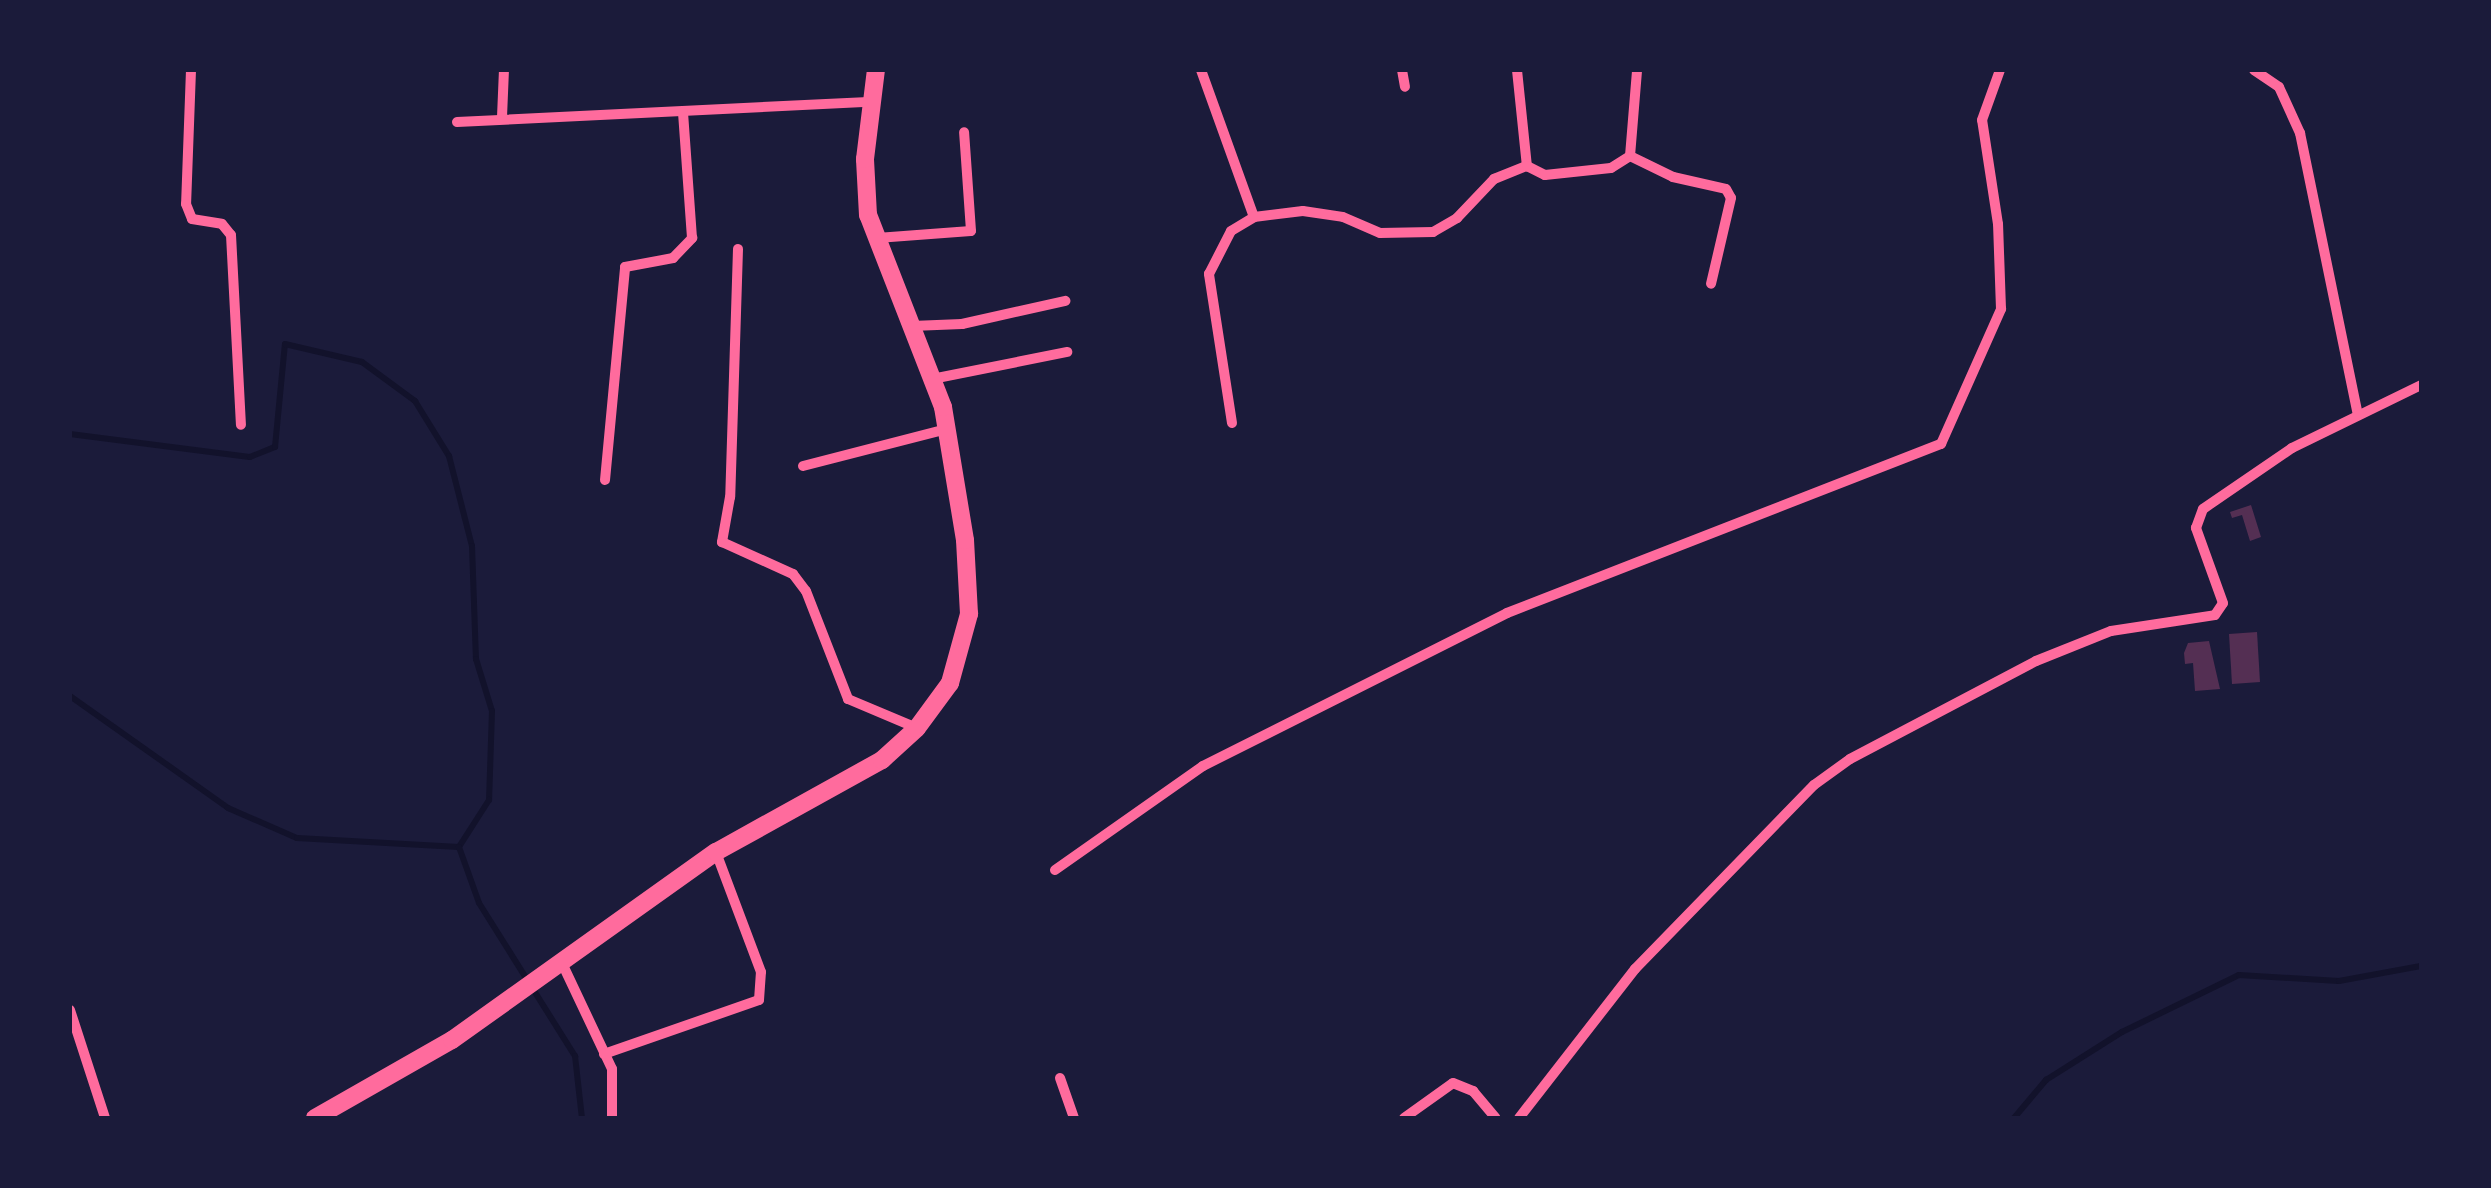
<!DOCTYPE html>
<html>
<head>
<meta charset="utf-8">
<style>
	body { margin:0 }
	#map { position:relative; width:2491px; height:1188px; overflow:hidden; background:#1b1b3a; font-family:Mulish,sans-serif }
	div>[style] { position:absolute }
	.stream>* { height:6px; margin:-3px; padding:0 3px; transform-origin:3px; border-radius:3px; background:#12122b }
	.building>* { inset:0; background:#542f53 }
	.minor>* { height:10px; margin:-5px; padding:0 5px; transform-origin:5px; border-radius:5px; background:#ff6b9d }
	.secondary>* { height:18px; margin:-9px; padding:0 9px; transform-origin:9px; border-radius:9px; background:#ff6b9d }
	span { translate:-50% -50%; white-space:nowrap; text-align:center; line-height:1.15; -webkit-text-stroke:10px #1b1b3a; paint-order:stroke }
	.frame { position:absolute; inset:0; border:72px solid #1b1b3a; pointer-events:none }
</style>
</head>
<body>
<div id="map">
	<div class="stream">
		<div style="left:70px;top:434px;width:181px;rotate:7.3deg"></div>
		<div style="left:250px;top:457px;width:27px;rotate:-22deg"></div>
		<div style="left:275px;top:447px;width:103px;rotate:-84.5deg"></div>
		<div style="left:285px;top:344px;width:79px;rotate:13.2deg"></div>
		<div style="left:362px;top:362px;width:66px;rotate:36.3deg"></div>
		<div style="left:415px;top:401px;width:65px;rotate:58.3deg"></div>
		<div style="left:449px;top:456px;width:93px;rotate:75.7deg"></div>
		<div style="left:472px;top:546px;width:113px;rotate:88deg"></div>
		<div style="left:476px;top:659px;width:54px;rotate:72.9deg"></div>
		<div style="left:492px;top:711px;width:89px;rotate:91.9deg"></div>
		<div style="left:489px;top:800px;width:56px;rotate:122.6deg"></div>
		<div style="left:70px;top:696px;width:194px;rotate:35.3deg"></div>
		<div style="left:228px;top:808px;width:75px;rotate:23.5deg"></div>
		<div style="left:297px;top:838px;width:162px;rotate:3.2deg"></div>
		<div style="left:459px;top:847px;width:59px;rotate:70.3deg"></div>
		<div style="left:479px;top:903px;width:181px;rotate:57.9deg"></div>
		<div style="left:575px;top:1056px;width:62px;rotate:83.6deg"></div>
		<div style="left:2014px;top:1118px;width:50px;rotate:-49.9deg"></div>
		<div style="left:2046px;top:1080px;width:90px;rotate:-32.3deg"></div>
		<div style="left:2122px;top:1032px;width:130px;rotate:-26deg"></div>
		<div style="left:2239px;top:975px;width:100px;rotate:3.4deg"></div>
		<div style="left:2339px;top:981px;width:83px;rotate:-10.4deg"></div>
	</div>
	<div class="building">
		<div style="clip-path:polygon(2251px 505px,2261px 537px,2250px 541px,2242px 515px,2232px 518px,2230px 512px)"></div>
		<div style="clip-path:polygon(2257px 632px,2260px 682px,2232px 684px,2229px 634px)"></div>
		<div style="clip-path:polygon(2209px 641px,2220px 689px,2195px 691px,2193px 663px,2185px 664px,2184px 653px,2188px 643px)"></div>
	</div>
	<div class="minor">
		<div style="left:191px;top:70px;width:134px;rotate:92.1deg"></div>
		<div style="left:186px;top:204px;width:16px;rotate:68deg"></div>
		<div style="left:192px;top:219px;width:30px;rotate:9deg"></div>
		<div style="left:222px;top:224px;width:14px;rotate:51deg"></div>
		<div style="left:231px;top:235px;width:190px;rotate:87deg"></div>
		<div style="left:1201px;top:70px;width:156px;rotate:70.2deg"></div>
		<div style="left:1402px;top:70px;width:17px;rotate:80deg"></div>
		<div style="left:1517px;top:70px;width:97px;rotate:84.1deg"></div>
		<div style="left:2254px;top:70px;width:30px;rotate:34deg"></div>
		<div style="left:2279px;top:87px;width:51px;rotate:65.5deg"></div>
		<div style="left:2300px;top:133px;width:288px;rotate:78.4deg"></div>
		<div style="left:502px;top:117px;width:47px;rotate:-87.6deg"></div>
		<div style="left:457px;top:122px;width:412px;rotate:-2.8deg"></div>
		<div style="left:1630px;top:156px;width:48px;rotate:26deg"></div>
		<div style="left:1673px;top:177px;width:54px;rotate:12.8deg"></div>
		<div style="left:1726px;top:189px;width:10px;rotate:61deg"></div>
		<div style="left:1731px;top:198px;width:88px;rotate:103.1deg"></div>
		<div style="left:877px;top:238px;width:94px;rotate:-4.3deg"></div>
		<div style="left:971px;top:231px;width:99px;rotate:-94deg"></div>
		<div style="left:738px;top:249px;width:248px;rotate:91.8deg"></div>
		<div style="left:730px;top:497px;width:46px;rotate:100.1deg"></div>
		<div style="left:722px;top:542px;width:78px;rotate:24.3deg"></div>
		<div style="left:793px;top:574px;width:21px;rotate:53deg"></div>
		<div style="left:806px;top:591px;width:116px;rotate:68.7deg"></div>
		<div style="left:848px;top:699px;width:75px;rotate:22.8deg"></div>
		<div style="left:912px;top:326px;width:50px;rotate:-2.3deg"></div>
		<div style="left:962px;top:324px;width:106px;rotate:-12.6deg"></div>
		<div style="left:932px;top:379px;width:138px;rotate:-11.3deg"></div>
		<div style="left:1232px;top:423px;width:151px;rotate:-98.8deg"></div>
		<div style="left:1209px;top:274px;width:48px;rotate:-62.9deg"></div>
		<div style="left:1231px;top:231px;width:27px;rotate:-31deg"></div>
		<div style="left:1254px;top:217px;width:49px;rotate:-7deg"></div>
		<div style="left:1303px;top:211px;width:40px;rotate:8.5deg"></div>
		<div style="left:1343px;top:217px;width:40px;rotate:23.4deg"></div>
		<div style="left:1380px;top:233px;width:53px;rotate:-1.1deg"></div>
		<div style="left:1433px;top:232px;width:28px;rotate:-30deg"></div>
		<div style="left:1457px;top:218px;width:54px;rotate:-46.5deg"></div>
		<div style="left:1494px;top:179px;width:35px;rotate:-22deg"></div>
		<div style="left:1527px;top:166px;width:20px;rotate:27deg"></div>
		<div style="left:1545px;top:175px;width:66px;rotate:-6.1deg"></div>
		<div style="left:1611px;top:168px;width:22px;rotate:-32deg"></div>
		<div style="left:1630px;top:156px;width:86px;rotate:-85.3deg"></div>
		<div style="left:803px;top:466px;width:149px;rotate:-14.4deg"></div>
		<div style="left:605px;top:480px;width:214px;rotate:-84.6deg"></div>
		<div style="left:625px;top:267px;width:49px;rotate:-10.6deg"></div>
		<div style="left:673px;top:258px;width:28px;rotate:-46deg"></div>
		<div style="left:692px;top:238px;width:126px;rotate:-94.1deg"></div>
		<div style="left:1055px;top:870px;width:181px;rotate:-35.1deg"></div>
		<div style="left:1203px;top:766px;width:340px;rotate:-26.7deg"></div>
		<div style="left:1507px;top:613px;width:466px;rotate:-21.3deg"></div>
		<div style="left:1941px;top:444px;width:148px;rotate:-66deg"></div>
		<div style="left:2001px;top:309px;width:85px;rotate:-92deg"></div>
		<div style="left:1998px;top:224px;width:105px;rotate:-98.7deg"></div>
		<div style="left:1982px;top:120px;width:53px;rotate:-70.2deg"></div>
		<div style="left:561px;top:961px;width:119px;rotate:64.7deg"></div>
		<div style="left:612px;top:1069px;width:49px;rotate:90deg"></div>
		<div style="left:70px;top:1010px;width:114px;rotate:72deg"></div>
		<div style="left:604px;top:1054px;width:164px;rotate:-19.2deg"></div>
		<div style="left:759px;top:1000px;width:28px;rotate:-86deg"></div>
		<div style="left:761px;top:972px;width:128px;rotate:-110.6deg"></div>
		<div style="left:1060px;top:1078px;width:42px;rotate:70.7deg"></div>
		<div style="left:1404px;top:1118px;width:60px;rotate:-35.5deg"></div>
		<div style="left:1453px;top:1083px;width:22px;rotate:22deg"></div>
		<div style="left:1473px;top:1091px;width:35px;rotate:50deg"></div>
		<div style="left:1519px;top:1118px;width:189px;rotate:-52.1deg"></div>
		<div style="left:1635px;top:969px;width:257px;rotate:-45.8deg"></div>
		<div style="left:1814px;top:785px;width:44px;rotate:-35.8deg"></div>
		<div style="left:1850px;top:759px;width:210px;rotate:-27.8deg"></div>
		<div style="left:2036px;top:661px;width:81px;rotate:-21.8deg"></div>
		<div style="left:2111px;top:631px;width:105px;rotate:-8.7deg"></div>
		<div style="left:2215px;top:615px;width:14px;rotate:-56deg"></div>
		<div style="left:2223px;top:603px;width:80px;rotate:-109.8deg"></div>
		<div style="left:2196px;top:528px;width:20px;rotate:-70deg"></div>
		<div style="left:2203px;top:509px;width:108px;rotate:-34.4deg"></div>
		<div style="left:2292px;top:448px;width:144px;rotate:-26deg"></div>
	</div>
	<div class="secondary">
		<div style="left:315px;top:1118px;width:158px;rotate:-29.7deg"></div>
		<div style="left:452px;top:1040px;width:324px;rotate:-35.5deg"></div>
		<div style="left:716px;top:852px;width:190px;rotate:-29deg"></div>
		<div style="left:882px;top:760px;width:47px;rotate:-42.4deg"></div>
		<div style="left:917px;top:728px;width:56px;rotate:-53.7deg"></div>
		<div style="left:950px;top:683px;width:72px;rotate:-74.6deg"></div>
		<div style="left:969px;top:614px;width:74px;rotate:-93.1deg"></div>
		<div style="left:965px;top:540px;width:135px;rotate:-99.4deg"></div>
		<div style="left:943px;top:407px;width:206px;rotate:-111.3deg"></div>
		<div style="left:868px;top:215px;width:56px;rotate:-93.1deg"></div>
		<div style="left:865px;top:159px;width:90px;rotate:-83deg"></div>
	</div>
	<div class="frame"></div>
</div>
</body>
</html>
